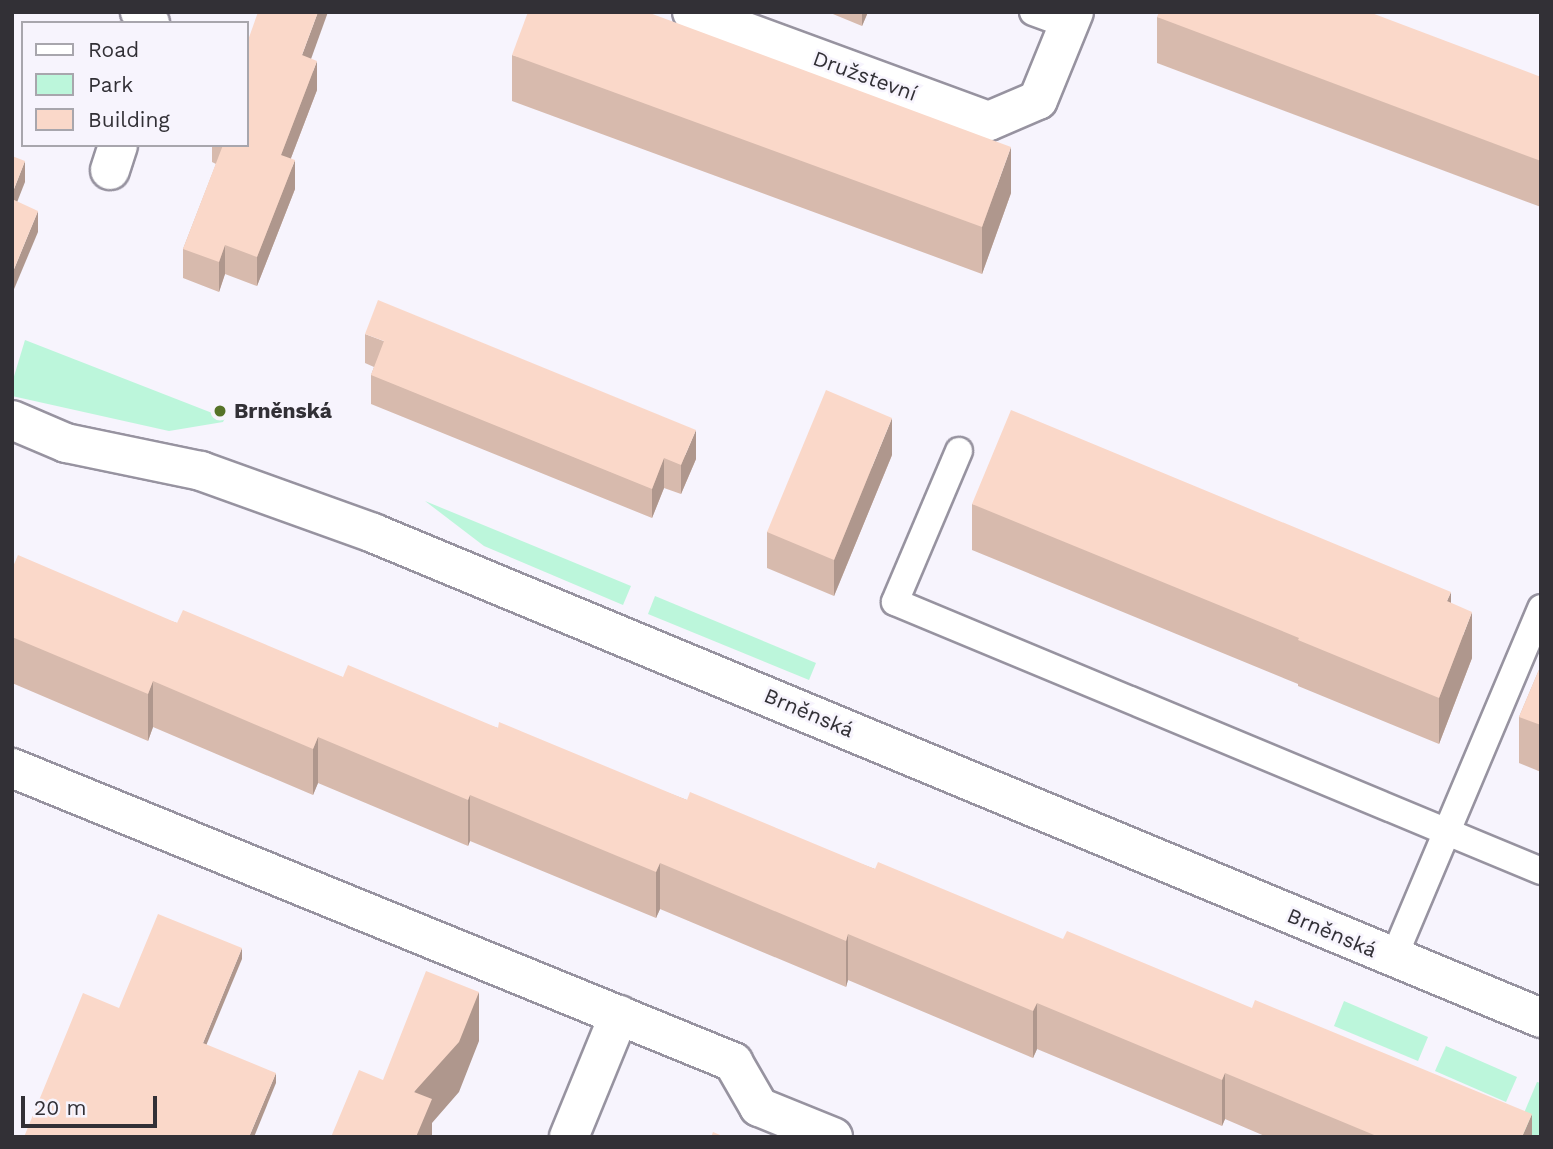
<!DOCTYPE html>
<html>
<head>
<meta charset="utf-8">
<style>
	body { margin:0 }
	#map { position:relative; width:1553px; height:1149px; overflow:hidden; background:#f7f4fd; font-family:"Work Sans",sans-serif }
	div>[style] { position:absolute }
	.green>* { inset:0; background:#bcf6db }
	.roads { filter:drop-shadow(2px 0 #9793a0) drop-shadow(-2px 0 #9793a0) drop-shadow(0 2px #9793a0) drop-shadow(0 -2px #9793a0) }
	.lane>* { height:26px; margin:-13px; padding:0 13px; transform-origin:13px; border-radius:13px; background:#fff }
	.street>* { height:38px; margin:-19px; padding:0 19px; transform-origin:19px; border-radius:19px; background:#fff }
	.secondary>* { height:38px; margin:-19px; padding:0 19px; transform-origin:19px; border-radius:19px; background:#fff }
	.wall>* { inset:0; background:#d7baad }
	.shaded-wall>* { inset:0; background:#af978d }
	.building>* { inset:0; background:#fad8c9 }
	.dots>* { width:19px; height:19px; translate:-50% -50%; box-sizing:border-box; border:4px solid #f7f4fd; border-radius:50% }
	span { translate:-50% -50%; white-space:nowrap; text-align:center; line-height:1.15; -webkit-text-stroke:5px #f7f4fd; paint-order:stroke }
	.street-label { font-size:21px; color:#323036 }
	.poi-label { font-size:21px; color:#323036; font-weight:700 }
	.left { translate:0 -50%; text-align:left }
	.frame { position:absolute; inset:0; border:14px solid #323036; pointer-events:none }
	.legend { position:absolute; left:21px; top:21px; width:228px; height:126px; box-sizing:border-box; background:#f7f4fd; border:2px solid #a8a6ad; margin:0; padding:9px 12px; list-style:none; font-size:21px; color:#323036 }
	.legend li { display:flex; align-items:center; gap:14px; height:35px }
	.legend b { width:35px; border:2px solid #a8a6ad }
	.scale { position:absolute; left:21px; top:1096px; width:136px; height:32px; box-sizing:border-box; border:4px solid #323036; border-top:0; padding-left:9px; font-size:21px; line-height:24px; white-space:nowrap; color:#323036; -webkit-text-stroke:5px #f7f4fd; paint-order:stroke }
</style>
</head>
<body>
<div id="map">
	<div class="green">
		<div style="clip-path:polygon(25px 340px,225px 418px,223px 422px,169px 431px,12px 396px,12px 383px)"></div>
		<div style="clip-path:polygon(425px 501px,631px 586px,623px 605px,484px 546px)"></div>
		<div style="clip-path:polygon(655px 596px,816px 663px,809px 680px,648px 614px)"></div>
		<div style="clip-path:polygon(1344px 1001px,1428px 1037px,1418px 1061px,1334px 1026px)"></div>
		<div style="clip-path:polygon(1446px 1046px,1517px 1077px,1506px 1102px,1435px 1071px)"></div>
		<div style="clip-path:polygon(1537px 1082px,1541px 1083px,1541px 1137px,1514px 1137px)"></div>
	</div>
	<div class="roads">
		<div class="lane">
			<div style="left:1033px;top:12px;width:38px;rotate:20deg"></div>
			<div style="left:959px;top:451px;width:164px;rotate:113deg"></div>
			<div style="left:895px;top:602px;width:700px;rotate:22.61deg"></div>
			<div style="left:1393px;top:959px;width:381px;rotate:-67.1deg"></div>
		</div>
		<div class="street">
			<div style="left:140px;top:12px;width:15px;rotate:48deg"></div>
			<div style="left:692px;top:12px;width:316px;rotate:20.2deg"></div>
			<div style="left:989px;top:121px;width:53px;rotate:-23.2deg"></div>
			<div style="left:1038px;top:100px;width:95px;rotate:-67.8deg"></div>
			<div style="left:110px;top:170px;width:26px;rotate:-72deg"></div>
			<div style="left:12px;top:768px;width:779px;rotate:22.18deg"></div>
			<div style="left:733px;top:1062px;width:52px;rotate:60deg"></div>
			<div style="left:759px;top:1107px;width:80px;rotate:22.1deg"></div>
			<div style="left:569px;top:1137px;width:132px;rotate:-67.7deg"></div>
		</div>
		<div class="secondary">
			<div style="left:12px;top:420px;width:59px;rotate:23.1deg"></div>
			<div style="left:66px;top:443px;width:138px;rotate:11.7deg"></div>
			<div style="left:201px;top:471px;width:183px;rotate:19.8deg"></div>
			<div style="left:373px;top:533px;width:1265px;rotate:22.55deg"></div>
		</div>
	</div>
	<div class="wall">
		<div style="clip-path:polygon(828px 12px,868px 12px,862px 26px)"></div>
		<div style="clip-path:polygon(1157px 17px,1541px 77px,1541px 207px,1157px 63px)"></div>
		<div style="clip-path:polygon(512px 55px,1011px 193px,982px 274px,512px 101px)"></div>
		<div style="clip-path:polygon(311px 59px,317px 90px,291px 158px,295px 189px,257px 286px,225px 274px,219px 292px,183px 278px,183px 249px,216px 164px,212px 162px,212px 145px,247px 145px)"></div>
		<div style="clip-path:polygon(365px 334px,696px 459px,681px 494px,664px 488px,652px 518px,371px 404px,371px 375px,374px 367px,365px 363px)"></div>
		<div style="clip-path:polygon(892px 455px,834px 596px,767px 568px,767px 532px)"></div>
		<div style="clip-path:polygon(972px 504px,1451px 603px,1472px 658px,1439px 744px,1298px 686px,1298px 684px,972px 550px)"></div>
		<div style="clip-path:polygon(12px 569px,498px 728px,687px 800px,875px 869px,1532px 1137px,1267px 1137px,1225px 1119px,1222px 1126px,1037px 1049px,1033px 1058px,848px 980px,846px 987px,660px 909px,656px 918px,470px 841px,468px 846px,318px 783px,313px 795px,153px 727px,148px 741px,12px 683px)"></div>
		<div style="clip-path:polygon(1541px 665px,1541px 772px,1519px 763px,1519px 717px)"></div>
	</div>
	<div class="shaded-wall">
		<div style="clip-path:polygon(318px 12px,328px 12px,302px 84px,302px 55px)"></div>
		<div style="clip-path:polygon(862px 12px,868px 12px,862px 26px)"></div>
		<div style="clip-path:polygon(317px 61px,317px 90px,281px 184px,281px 155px)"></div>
		<div style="clip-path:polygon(1011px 147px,1011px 193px,982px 274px,982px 227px)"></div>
		<div style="clip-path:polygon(295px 160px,295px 189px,257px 286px,257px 257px)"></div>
		<div style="clip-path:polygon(25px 161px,25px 182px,12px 215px,12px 194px)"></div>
		<div style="clip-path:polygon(38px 211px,38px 232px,12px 294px,12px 274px)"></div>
		<div style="clip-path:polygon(225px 245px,225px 274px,219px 292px,219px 262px)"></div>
		<div style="clip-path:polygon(892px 418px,892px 455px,834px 596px,834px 560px)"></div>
		<div style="clip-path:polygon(696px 430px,696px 459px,681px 494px,681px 465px)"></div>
		<div style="clip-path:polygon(664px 458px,664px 488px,652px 518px,652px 489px)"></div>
		<div style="clip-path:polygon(1451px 592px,1451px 639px,1447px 601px)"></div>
		<div style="clip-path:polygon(1472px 612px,1472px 658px,1439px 744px,1439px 698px)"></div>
		<div style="clip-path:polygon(153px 681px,153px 727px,148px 741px,148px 694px)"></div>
		<div style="clip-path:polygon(318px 737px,318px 783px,313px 795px,313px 749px)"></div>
		<div style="clip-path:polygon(470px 795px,470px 841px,468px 846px,468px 800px)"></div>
		<div style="clip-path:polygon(660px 863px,660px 909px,656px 918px,656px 872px)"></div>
		<div style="clip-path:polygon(848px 934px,848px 980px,846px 987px,846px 941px)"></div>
		<div style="clip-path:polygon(242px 948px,242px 959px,203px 1053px,203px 1043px)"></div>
		<div style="clip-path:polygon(479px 992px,479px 1041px,459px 1092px,432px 1123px,432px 1137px,414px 1137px,414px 1092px)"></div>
		<div style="clip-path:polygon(1037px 1003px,1037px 1049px,1033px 1058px,1033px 1011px)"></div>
		<div style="clip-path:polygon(276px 1073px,276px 1083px,254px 1137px,249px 1137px)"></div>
		<div style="clip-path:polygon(1225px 1073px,1225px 1119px,1222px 1126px,1222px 1080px)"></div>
		<div style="clip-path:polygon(1532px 1114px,1532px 1137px,1522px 1137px)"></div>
	</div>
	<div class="building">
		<div style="clip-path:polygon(258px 12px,318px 12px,302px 55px,317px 61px,281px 155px,295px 160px,257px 257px,225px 245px,219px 262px,183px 249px,223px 145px,247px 145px,247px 43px)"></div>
		<div style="clip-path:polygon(528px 12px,647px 12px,1011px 147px,982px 227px,512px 55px)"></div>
		<div style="clip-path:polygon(1159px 12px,1369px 12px,1541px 77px,1541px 161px,1157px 17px)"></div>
		<div style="clip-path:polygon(12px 156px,25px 161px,12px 194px)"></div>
		<div style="clip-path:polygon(12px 199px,38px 211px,12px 274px)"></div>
		<div style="clip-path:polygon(378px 300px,696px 430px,681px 465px,664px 458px,652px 489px,371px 375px,384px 341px,365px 334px)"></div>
		<div style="clip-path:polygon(826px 390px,892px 418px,834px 560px,767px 532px)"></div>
		<div style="clip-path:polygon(1011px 410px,1451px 592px,1447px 601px,1472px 612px,1439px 698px,1298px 640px,1299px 638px,972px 504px)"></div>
		<div style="clip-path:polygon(18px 555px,177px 623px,183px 610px,343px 677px,348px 665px,498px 728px,499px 722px,687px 800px,690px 792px,875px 869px,878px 862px,1063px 939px,1067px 931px,1252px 1008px,1255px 1000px,1532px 1114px,1522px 1137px,1379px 1137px,1225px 1073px,1222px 1080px,1037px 1003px,1033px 1011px,848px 934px,846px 941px,660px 863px,656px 872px,470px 795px,468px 800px,318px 737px,313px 749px,153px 681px,148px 694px,12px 637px,12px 569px)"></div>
		<div style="clip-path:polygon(1541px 665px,1541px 725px,1519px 717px)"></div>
		<div style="clip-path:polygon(158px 914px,242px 948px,203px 1043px,276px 1073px,249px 1137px,24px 1137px,83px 993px,119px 1008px)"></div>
		<div style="clip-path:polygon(426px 971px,479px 992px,459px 1042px,414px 1092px,432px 1099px,416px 1137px,331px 1137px,359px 1070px,383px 1080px)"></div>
		<div style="clip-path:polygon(713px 1132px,725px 1137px,711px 1137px)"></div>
	</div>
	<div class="dots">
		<div style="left:220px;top:411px;background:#567328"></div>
	</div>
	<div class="street-label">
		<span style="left:865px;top:76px;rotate:20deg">Družstevní</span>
		<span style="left:809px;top:713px;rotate:23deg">Brněnská</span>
		<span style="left:1332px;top:933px;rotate:23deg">Brněnská</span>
	</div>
	<div class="poi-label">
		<span class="left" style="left:234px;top:411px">Brněnská</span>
	</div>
	<div class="frame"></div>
	<ul class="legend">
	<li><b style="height:9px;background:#fff"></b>Road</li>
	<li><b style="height:19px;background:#bcf6db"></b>Park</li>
	<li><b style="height:19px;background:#fad8c9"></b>Building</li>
	</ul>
	<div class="scale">20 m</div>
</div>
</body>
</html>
